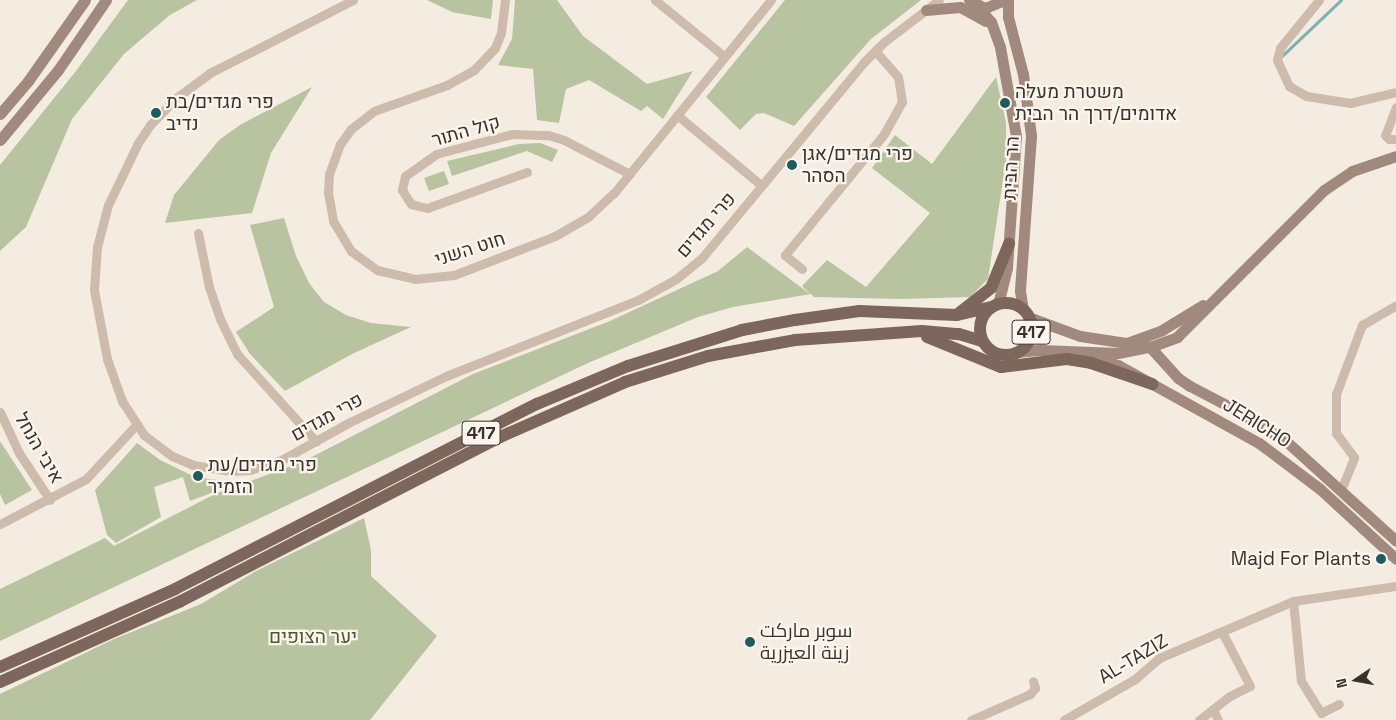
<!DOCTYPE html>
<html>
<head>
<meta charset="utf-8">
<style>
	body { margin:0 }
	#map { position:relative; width:1396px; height:720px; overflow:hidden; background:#f4ebe1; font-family:"Space Grotesk",Cairo,Heebo,sans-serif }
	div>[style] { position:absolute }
	.green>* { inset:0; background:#b8c4a0 }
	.stream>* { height:2.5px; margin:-1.25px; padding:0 1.25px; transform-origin:1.25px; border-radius:1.25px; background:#7fb0b2 }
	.minor>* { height:9px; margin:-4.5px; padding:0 4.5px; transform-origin:4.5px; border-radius:4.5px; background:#cdbbac }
	.secondary>* { height:11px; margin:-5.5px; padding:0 5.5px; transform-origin:5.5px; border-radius:5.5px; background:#a18a7d }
	.primary>* { height:12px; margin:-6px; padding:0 6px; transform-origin:6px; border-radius:6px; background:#7d675c }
	.primary>.ring { margin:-6px; padding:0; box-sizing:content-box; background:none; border:12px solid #7d675c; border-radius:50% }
	.dots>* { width:14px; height:14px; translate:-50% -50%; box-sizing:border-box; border:2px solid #fbf5ee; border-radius:50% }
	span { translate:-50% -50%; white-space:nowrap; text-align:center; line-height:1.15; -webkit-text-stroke:4.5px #fbf5ee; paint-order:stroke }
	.shield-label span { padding:1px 4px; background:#fbf5ee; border:1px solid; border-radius:4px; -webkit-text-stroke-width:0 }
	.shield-label { font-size:18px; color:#3b302b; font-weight:700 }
	.poi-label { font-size:19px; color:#3b302b }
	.left { translate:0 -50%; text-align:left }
	.right { translate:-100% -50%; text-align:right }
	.street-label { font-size:19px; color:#3b302b }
	.park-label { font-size:19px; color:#4a5a2e }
	.north { position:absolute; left:1331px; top:655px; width:50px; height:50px; -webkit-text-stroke:4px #fbf5ee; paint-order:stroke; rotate:258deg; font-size:14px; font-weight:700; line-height:20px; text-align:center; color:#3b302b }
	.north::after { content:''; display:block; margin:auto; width:18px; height:22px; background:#3b302b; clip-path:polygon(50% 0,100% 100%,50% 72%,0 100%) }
</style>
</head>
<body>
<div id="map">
	<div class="green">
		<div style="clip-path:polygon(128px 0,197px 0,170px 15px,124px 54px,72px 119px,26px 227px,0 251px,0 165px,76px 71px)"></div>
		<div style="clip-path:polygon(427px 0,493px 0,491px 19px,452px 12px)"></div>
		<div style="clip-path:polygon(515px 0,557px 0,583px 36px,647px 84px,693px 71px,663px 119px,647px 106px,641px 111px,589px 80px,566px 89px,559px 123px,537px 120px,533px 69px,498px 65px,512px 39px)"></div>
		<div style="clip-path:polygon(785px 0,921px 0,871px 39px,794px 126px,764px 113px,756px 114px,740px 130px,706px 97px)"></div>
		<div style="clip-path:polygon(996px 77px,1006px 123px,1006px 160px,988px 279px,970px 297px,902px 299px,814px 297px,811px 294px,733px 307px,698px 317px,588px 363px,0 641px,0 589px,105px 538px,114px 546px,215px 494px,302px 462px,473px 374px,610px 321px,718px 271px,747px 247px,810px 294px,802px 286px,827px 260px,866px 287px,930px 213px,872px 168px,895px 135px,932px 164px)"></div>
		<div style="clip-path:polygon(312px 87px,271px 153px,252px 213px,165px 223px,174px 195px,219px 140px,240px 125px)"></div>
		<div style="clip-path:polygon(540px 143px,558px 150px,552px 162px,527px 151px,452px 176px,447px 161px,519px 144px)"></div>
		<div style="clip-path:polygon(444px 171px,449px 184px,429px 191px,424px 178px)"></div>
		<div style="clip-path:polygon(284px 218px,296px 256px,309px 283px,324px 302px,346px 315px,371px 323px,411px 327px,352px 354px,285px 391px,250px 354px,236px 332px,274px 307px,250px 225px)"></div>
		<div style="clip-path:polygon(0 441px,32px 490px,5px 505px,0 494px)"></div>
		<div style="clip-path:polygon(137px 443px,160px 460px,195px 477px,238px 483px,190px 501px,183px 477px,154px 487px,161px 517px,116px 543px,107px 535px,95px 490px)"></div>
		<div style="clip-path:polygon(364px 518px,371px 550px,371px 576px,437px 636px,370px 720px,0 720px,0 694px,114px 639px,201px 604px,256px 571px)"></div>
	</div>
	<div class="stream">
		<div style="left:1282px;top:56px;width:81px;rotate:-43.5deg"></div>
	</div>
	<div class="minor">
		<div style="left:353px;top:0;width:161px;rotate:153deg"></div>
		<div style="left:210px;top:73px;width:42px;rotate:143.7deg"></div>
		<div style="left:176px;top:98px;width:37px;rotate:134deg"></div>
		<div style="left:150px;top:125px;width:22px;rotate:124deg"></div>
		<div style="left:138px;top:143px;width:69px;rotate:115.8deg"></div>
		<div style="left:108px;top:205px;width:43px;rotate:104.7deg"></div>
		<div style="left:97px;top:247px;width:43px;rotate:94deg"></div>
		<div style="left:94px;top:290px;width:70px;rotate:79.3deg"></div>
		<div style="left:107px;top:359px;width:45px;rotate:70.3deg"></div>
		<div style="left:122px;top:401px;width:40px;rotate:57.1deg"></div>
		<div style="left:144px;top:435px;width:35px;rotate:37deg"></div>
		<div style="left:172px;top:456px;width:23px;rotate:23deg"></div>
		<div style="left:193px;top:465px;width:38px;rotate:9deg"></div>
		<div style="left:231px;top:471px;width:19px;rotate:-3deg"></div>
		<div style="left:250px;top:470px;width:35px;rotate:-18deg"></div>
		<div style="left:283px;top:459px;width:77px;rotate:-28.9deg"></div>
		<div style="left:350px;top:422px;width:106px;rotate:-25.6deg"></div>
		<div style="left:446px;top:376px;width:206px;rotate:-21.6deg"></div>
		<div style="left:638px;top:300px;width:43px;rotate:-28.9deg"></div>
		<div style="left:676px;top:279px;width:32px;rotate:-39deg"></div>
		<div style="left:701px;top:259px;width:256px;rotate:-50.4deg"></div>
		<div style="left:864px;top:62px;width:28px;rotate:-45deg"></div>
		<div style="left:884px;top:42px;width:69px;rotate:-37.4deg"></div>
		<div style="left:505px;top:0;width:33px;rotate:97deg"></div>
		<div style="left:501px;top:33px;width:16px;rotate:112deg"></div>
		<div style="left:495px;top:48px;width:30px;rotate:134deg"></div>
		<div style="left:474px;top:70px;width:31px;rotate:151deg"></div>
		<div style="left:447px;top:85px;width:77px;rotate:160.4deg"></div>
		<div style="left:374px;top:111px;width:29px;rotate:142deg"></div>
		<div style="left:351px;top:129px;width:19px;rotate:126deg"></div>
		<div style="left:340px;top:144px;width:32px;rotate:110deg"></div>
		<div style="left:329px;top:174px;width:18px;rotate:93deg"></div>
		<div style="left:328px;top:192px;width:29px;rotate:80deg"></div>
		<div style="left:333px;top:221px;width:35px;rotate:59deg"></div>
		<div style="left:351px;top:251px;width:32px;rotate:36deg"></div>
		<div style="left:377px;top:270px;width:39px;rotate:13deg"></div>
		<div style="left:415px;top:279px;width:39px;rotate:-6deg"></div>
		<div style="left:454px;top:275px;width:108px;rotate:-21.1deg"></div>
		<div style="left:555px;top:236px;width:39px;rotate:-30deg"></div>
		<div style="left:589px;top:216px;width:34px;rotate:-43deg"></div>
		<div style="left:614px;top:193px;width:249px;rotate:-50.9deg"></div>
		<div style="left:655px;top:0;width:89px;rotate:39.1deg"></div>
		<div style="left:1319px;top:0;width:62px;rotate:129.1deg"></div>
		<div style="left:1280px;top:48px;width:12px;rotate:104deg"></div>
		<div style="left:1277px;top:60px;width:29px;rotate:65deg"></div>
		<div style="left:1289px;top:86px;width:20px;rotate:30deg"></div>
		<div style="left:1306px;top:96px;width:45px;rotate:9deg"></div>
		<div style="left:1350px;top:103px;width:47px;rotate:-13.4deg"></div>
		<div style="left:1396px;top:107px;width:30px;rotate:111deg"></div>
		<div style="left:1385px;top:135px;width:6px;rotate:45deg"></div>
		<div style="left:1389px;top:139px;width:7px"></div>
		<div style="left:677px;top:115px;width:109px;rotate:39.8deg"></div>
		<div style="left:527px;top:172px;width:106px;rotate:160.2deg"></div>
		<div style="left:427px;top:208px;width:16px;rotate:-166deg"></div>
		<div style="left:411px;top:204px;width:17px;rotate:-123deg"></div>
		<div style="left:402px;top:190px;width:14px;rotate:-78deg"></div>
		<div style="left:405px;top:176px;width:38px;rotate:-35deg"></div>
		<div style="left:436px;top:154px;width:79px;rotate:-14.7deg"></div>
		<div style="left:512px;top:134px;width:36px;rotate:2deg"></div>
		<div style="left:548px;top:135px;width:17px;rotate:17deg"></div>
		<div style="left:564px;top:140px;width:74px;rotate:27.3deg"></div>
		<div style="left:198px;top:233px;width:55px;rotate:78.5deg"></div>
		<div style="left:209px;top:287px;width:34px;rotate:71deg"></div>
		<div style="left:220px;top:319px;width:39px;rotate:64deg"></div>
		<div style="left:237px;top:354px;width:118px;rotate:47.8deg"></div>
		<div style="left:802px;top:269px;width:22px;rotate:-141deg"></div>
		<div style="left:785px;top:255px;width:156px;rotate:-50.7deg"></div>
		<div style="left:884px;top:134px;width:37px;rotate:-61deg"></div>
		<div style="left:902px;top:102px;width:25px;rotate:-99deg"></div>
		<div style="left:898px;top:77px;width:35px;rotate:-131deg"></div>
		<div style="left:0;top:412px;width:45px;rotate:65.1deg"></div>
		<div style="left:19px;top:453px;width:56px;rotate:56.6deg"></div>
		<div style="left:1341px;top:490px;width:35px;rotate:-68deg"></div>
		<div style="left:1354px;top:457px;width:30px;rotate:-127deg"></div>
		<div style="left:1336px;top:433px;width:39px;rotate:-90deg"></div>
		<div style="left:1336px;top:394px;width:74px;rotate:-69.4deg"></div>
		<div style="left:1362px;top:325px;width:39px;rotate:-30deg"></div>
		<div style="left:0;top:524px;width:97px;rotate:-27.6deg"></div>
		<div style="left:86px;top:479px;width:74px;rotate:-47.2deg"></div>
		<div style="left:1293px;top:601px;width:80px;rotate:84.3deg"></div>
		<div style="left:1301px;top:681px;width:38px;rotate:58deg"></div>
		<div style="left:1321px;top:713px;width:20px;rotate:-27deg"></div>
		<div style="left:1213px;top:709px;width:12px;rotate:66deg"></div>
		<div style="left:971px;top:720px;width:64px;rotate:-23.8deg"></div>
		<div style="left:1030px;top:694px;width:8px;rotate:-50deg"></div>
		<div style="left:1035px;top:688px;width:7px;rotate:-106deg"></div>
		<div style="left:1064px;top:720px;width:82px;rotate:-30deg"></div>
		<div style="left:1135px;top:679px;width:32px;rotate:-41deg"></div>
		<div style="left:1159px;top:658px;width:146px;rotate:-23deg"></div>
		<div style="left:1293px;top:601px;width:104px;rotate:-8.3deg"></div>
		<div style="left:1199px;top:720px;width:39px;rotate:-38deg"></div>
		<div style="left:1230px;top:696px;width:22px;rotate:-27deg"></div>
		<div style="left:1250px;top:686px;width:61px;rotate:-117.4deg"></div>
	</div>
	<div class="secondary">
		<div style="left:969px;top:0;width:18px;rotate:27deg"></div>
		<div style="left:985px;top:8px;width:22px;rotate:-22deg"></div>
		<div style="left:1008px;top:0;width:17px;rotate:90deg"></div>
		<div style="left:1008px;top:17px;width:59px;rotate:75.3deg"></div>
		<div style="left:1023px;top:74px;width:63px;rotate:82.6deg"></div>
		<div style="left:1031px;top:136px;width:155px;rotate:94.1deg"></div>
		<div style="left:1020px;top:291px;width:18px;rotate:81deg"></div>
		<div style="left:978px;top:7px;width:20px;rotate:49deg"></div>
		<div style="left:991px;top:22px;width:27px;rotate:70deg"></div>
		<div style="left:1000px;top:47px;width:90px;rotate:79.8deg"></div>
		<div style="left:1016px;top:136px;width:132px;rotate:93.9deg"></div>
		<div style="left:1007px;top:268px;width:37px;rotate:104deg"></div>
		<div style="left:926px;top:10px;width:34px;rotate:-5deg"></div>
		<div style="left:960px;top:7px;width:29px;rotate:29deg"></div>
		<div style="left:0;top:114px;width:43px;rotate:-49.7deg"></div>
		<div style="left:28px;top:81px;width:99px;rotate:-54.9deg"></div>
		<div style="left:0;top:140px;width:91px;rotate:-50.4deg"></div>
		<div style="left:58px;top:70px;width:85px;rotate:-55.6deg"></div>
		<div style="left:1028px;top:317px;width:55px;rotate:20.1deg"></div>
		<div style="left:1080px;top:336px;width:48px;rotate:8.5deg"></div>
		<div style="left:1127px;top:343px;width:37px;rotate:-20deg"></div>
		<div style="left:1162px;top:330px;width:48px;rotate:-31.4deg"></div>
		<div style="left:1134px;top:341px;width:17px;rotate:21deg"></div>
		<div style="left:1150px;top:347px;width:42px;rotate:47.9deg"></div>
		<div style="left:1178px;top:378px;width:14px;rotate:34deg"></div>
		<div style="left:1190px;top:386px;width:52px;rotate:27.6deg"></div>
		<div style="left:1236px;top:410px;width:60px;rotate:32.1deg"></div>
		<div style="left:1287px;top:442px;width:147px;rotate:42.2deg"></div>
		<div style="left:1016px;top:352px;width:25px;rotate:-5deg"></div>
		<div style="left:1041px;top:350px;width:77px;rotate:2.2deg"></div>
		<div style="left:1118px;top:353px;width:33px;rotate:-11deg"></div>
		<div style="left:1150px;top:347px;width:29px;rotate:-20deg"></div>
		<div style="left:1177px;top:337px;width:208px;rotate:-45deg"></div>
		<div style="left:1324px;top:190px;width:34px;rotate:-34deg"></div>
		<div style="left:1352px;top:171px;width:46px;rotate:-18.8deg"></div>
		<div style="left:1094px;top:356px;width:26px;rotate:21deg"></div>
		<div style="left:1118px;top:365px;width:161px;rotate:29deg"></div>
		<div style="left:1259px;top:443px;width:76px;rotate:37deg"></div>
		<div style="left:1320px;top:489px;width:103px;rotate:42.6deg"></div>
	</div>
	<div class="primary">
		<div class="ring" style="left:980px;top:303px;width:40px;height:40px"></div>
		<div style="left:958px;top:314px;width:42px;rotate:-38.2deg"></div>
		<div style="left:991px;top:288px;width:48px;rotate:-67.8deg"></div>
		<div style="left:927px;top:337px;width:80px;rotate:22.1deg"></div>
		<div style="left:1001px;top:367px;width:66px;rotate:-6.9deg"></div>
		<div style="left:1067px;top:359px;width:24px;rotate:9deg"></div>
		<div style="left:1091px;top:363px;width:65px;rotate:19deg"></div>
		<div style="left:0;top:667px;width:192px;rotate:-24deg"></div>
		<div style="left:175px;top:589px;width:407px;rotate:-27.1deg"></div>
		<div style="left:537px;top:404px;width:99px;rotate:-22.7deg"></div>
		<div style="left:628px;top:366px;width:120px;rotate:-17.5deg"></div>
		<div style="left:742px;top:330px;width:54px;rotate:-10.7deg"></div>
		<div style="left:795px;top:320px;width:65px;rotate:-8deg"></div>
		<div style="left:859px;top:311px;width:98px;rotate:2.3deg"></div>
		<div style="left:957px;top:315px;width:36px;rotate:-13deg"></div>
		<div style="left:0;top:682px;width:198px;rotate:-24.1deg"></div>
		<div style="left:181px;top:601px;width:359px;rotate:-27.2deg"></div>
		<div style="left:500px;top:437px;width:137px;rotate:-23.7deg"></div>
		<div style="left:625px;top:382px;width:87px;rotate:-17.4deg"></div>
		<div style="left:708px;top:356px;width:88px;rotate:-10.4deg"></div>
		<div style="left:795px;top:340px;width:127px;rotate:-4.1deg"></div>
		<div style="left:922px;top:331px;width:37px;rotate:5deg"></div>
		<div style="left:959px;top:334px;width:24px;rotate:17deg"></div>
	</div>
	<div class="dots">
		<div style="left:1005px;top:103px;background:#1f5a5e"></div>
		<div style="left:156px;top:113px;background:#1f5a5e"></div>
		<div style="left:792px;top:165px;background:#1f5a5e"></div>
		<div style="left:198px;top:476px;background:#1f5a5e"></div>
		<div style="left:1381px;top:559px;background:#1f5a5e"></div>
		<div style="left:750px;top:642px;background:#1f5a5e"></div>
	</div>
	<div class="shield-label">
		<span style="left:1031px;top:332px">417</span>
		<span style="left:481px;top:433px">417</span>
	</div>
	<div class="poi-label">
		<span class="left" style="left:1015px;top:103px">משטרת מעלה<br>אדומים/דרך הר הבית</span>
		<span class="left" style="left:166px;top:113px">פרי מגדים/בת<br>נדיב</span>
		<span class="left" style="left:802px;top:165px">פרי מגדים/אגן<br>הסהר</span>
		<span class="left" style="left:208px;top:476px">פרי מגדים/עת<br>הזמיר</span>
		<span class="right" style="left:1371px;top:559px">Majd For Plants</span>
		<span class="left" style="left:760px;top:642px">سوبر ماركت<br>زينة العيزرية</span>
	</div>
	<div class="street-label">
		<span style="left:466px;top:131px;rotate:-16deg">קול התור</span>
		<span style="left:1011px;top:168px;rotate:-87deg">הר הבית</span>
		<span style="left:706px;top:225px;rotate:-49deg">פרי מגדים</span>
		<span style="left:470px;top:249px;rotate:-18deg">חוט השני</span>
		<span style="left:327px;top:417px;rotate:-29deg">פרי מגדים</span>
		<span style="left:1257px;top:423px;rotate:32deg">JERICHO</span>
		<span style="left:39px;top:448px;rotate:60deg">איבי הנחל</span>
		<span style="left:1133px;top:659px;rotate:-31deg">AL-TAZIZ</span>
	</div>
	<div class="park-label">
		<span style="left:313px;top:637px">יער הצופים</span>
	</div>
	<div class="north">N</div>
</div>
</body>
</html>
